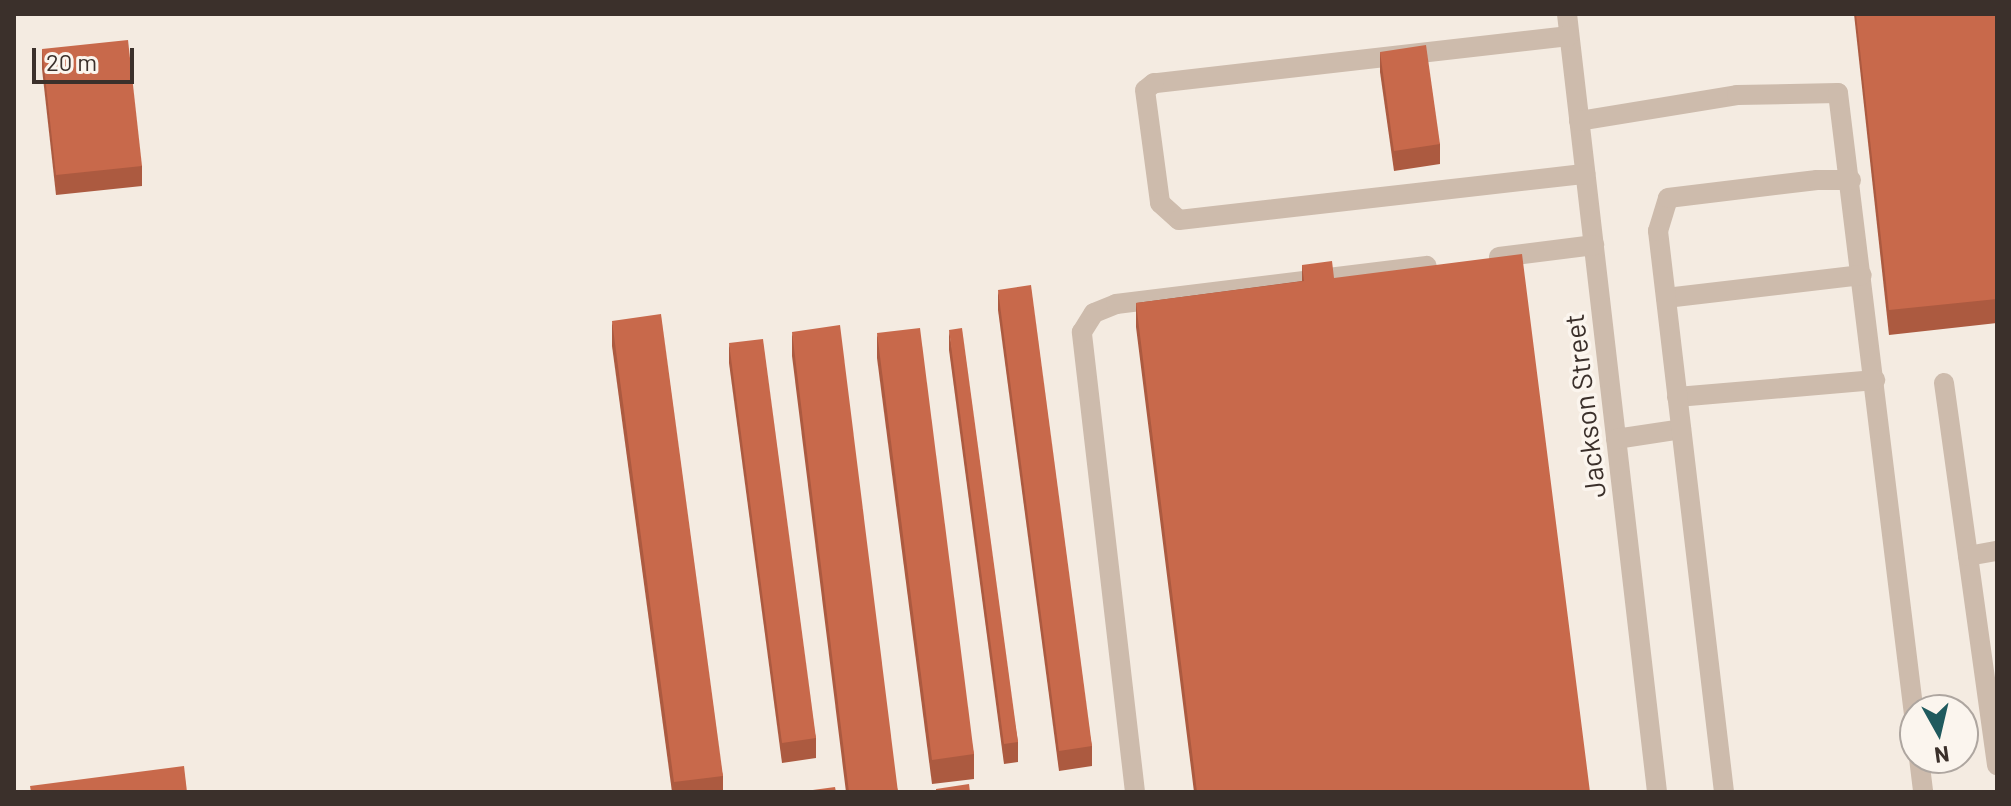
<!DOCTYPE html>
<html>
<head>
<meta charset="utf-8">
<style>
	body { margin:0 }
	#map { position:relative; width:2011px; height:806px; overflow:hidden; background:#f4ebe1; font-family:Barlow,sans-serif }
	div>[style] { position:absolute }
	.minor>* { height:20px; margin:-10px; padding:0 10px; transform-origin:10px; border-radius:10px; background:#cdbbac }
	.wall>* { inset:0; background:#ac5a40 }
	.building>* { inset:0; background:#c8694b }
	span { translate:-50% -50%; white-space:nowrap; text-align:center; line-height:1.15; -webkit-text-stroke:7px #fbf5ee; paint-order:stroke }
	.street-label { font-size:28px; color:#3b302b }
	.frame { position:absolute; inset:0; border:16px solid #3b302b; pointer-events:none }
	.north { position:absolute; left:1899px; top:694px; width:80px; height:80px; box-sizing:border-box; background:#fbf5ee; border:2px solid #aea6a0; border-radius:50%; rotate:172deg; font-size:22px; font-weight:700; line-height:32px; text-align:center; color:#3b302b }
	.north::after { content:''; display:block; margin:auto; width:28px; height:36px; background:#1f5a5e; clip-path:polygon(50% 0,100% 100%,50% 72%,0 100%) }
	.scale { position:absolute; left:32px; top:48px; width:102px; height:36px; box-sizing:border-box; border:4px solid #3b302b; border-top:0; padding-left:10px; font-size:24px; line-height:28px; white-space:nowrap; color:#3b302b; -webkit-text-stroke:6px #fbf5ee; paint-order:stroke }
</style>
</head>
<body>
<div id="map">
	<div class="minor">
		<div style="left:1567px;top:14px;width:783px;rotate:83.4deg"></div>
		<div style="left:1569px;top:36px;width:418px;rotate:173.5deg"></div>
		<div style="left:1154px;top:83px;width:11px;rotate:142deg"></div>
		<div style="left:1145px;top:90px;width:114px;rotate:82.4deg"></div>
		<div style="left:1160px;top:203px;width:25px;rotate:42deg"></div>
		<div style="left:1179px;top:220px;width:409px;rotate:-6.5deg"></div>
		<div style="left:1579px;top:121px;width:160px;rotate:-9.3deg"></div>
		<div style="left:1737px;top:95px;width:101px;rotate:-1.1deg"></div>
		<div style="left:1838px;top:93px;width:635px;rotate:83.03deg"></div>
		<div style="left:1499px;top:257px;width:96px;rotate:-7.2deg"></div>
		<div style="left:1666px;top:298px;width:197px;rotate:-6.7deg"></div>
		<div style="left:1944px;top:383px;width:386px;rotate:82.1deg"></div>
		<div style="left:1677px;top:397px;width:199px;rotate:-4.9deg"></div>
		<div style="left:1616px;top:439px;width:66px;rotate:-8.7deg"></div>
		<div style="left:1968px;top:556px;width:29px;rotate:-10deg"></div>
		<div style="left:1919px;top:758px;width:34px;rotate:83deg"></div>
		<div style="left:1135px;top:792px;width:463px;rotate:-96.6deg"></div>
		<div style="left:1082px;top:332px;width:22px;rotate:-58deg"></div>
		<div style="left:1094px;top:313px;width:24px;rotate:-22deg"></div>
		<div style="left:1116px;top:304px;width:313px;rotate:-7deg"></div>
		<div style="left:1724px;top:792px;width:565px;rotate:-96.71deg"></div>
		<div style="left:1658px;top:231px;width:34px;rotate:-73deg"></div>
		<div style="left:1668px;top:198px;width:150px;rotate:-6.9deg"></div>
		<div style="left:1817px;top:180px;width:34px"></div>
	</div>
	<div class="wall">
		<div style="clip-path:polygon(1854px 14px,1997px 14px,1997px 323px,1889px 335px)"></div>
		<div style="clip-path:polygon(42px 49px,142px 166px,142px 186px,56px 195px,42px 69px)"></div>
		<div style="clip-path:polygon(1380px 52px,1440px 144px,1440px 164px,1394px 171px,1380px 72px)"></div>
		<div style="clip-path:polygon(1302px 265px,1334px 278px,1590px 792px,1194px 792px,1136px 327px,1136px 303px,1302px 281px)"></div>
		<div style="clip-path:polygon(998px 290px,1092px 746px,1092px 766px,1059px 771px,998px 310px)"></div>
		<div style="clip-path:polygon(612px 321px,723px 776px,723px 792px,672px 792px,612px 346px)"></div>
		<div style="clip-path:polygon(949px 330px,1018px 742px,1018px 762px,1004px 764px,949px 350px)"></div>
		<div style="clip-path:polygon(792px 332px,898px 792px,846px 792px,792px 356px)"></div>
		<div style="clip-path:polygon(877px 333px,974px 754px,974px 779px,932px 784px,877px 358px)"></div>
		<div style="clip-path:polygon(729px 343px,816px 738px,816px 758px,782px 763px,729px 363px)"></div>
	</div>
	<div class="building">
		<div style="clip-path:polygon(1856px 14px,1997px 14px,1997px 299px,1889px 310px)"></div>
		<div style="clip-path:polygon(128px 40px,142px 166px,56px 175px,42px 49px)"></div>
		<div style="clip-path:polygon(1426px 45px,1440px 144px,1394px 151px,1380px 52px)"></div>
		<div style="clip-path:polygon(1522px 254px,1590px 792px,1197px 792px,1136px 303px,1304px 281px,1302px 265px,1332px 261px,1334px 278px)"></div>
		<div style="clip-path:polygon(1031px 285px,1092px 746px,1059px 751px,998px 290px)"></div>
		<div style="clip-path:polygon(661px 314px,723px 776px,674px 782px,612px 321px)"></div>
		<div style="clip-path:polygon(840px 325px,898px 792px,849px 792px,792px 332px)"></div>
		<div style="clip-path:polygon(920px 328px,974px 754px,932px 760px,877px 333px)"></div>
		<div style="clip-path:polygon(962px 328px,1018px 742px,1004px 744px,949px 330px)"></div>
		<div style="clip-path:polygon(763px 339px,816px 738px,782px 743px,729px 343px)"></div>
		<div style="clip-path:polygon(184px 766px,187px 792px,31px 792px,30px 786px)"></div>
		<div style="clip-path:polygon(969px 784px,970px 792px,936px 792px,936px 789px)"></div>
		<div style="clip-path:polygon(835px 787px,836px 792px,798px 792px)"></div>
	</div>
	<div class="street-label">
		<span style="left:1584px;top:406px;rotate:-97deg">Jackson Street</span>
	</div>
	<div class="frame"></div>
	<div class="north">N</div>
	<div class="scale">20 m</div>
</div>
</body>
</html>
